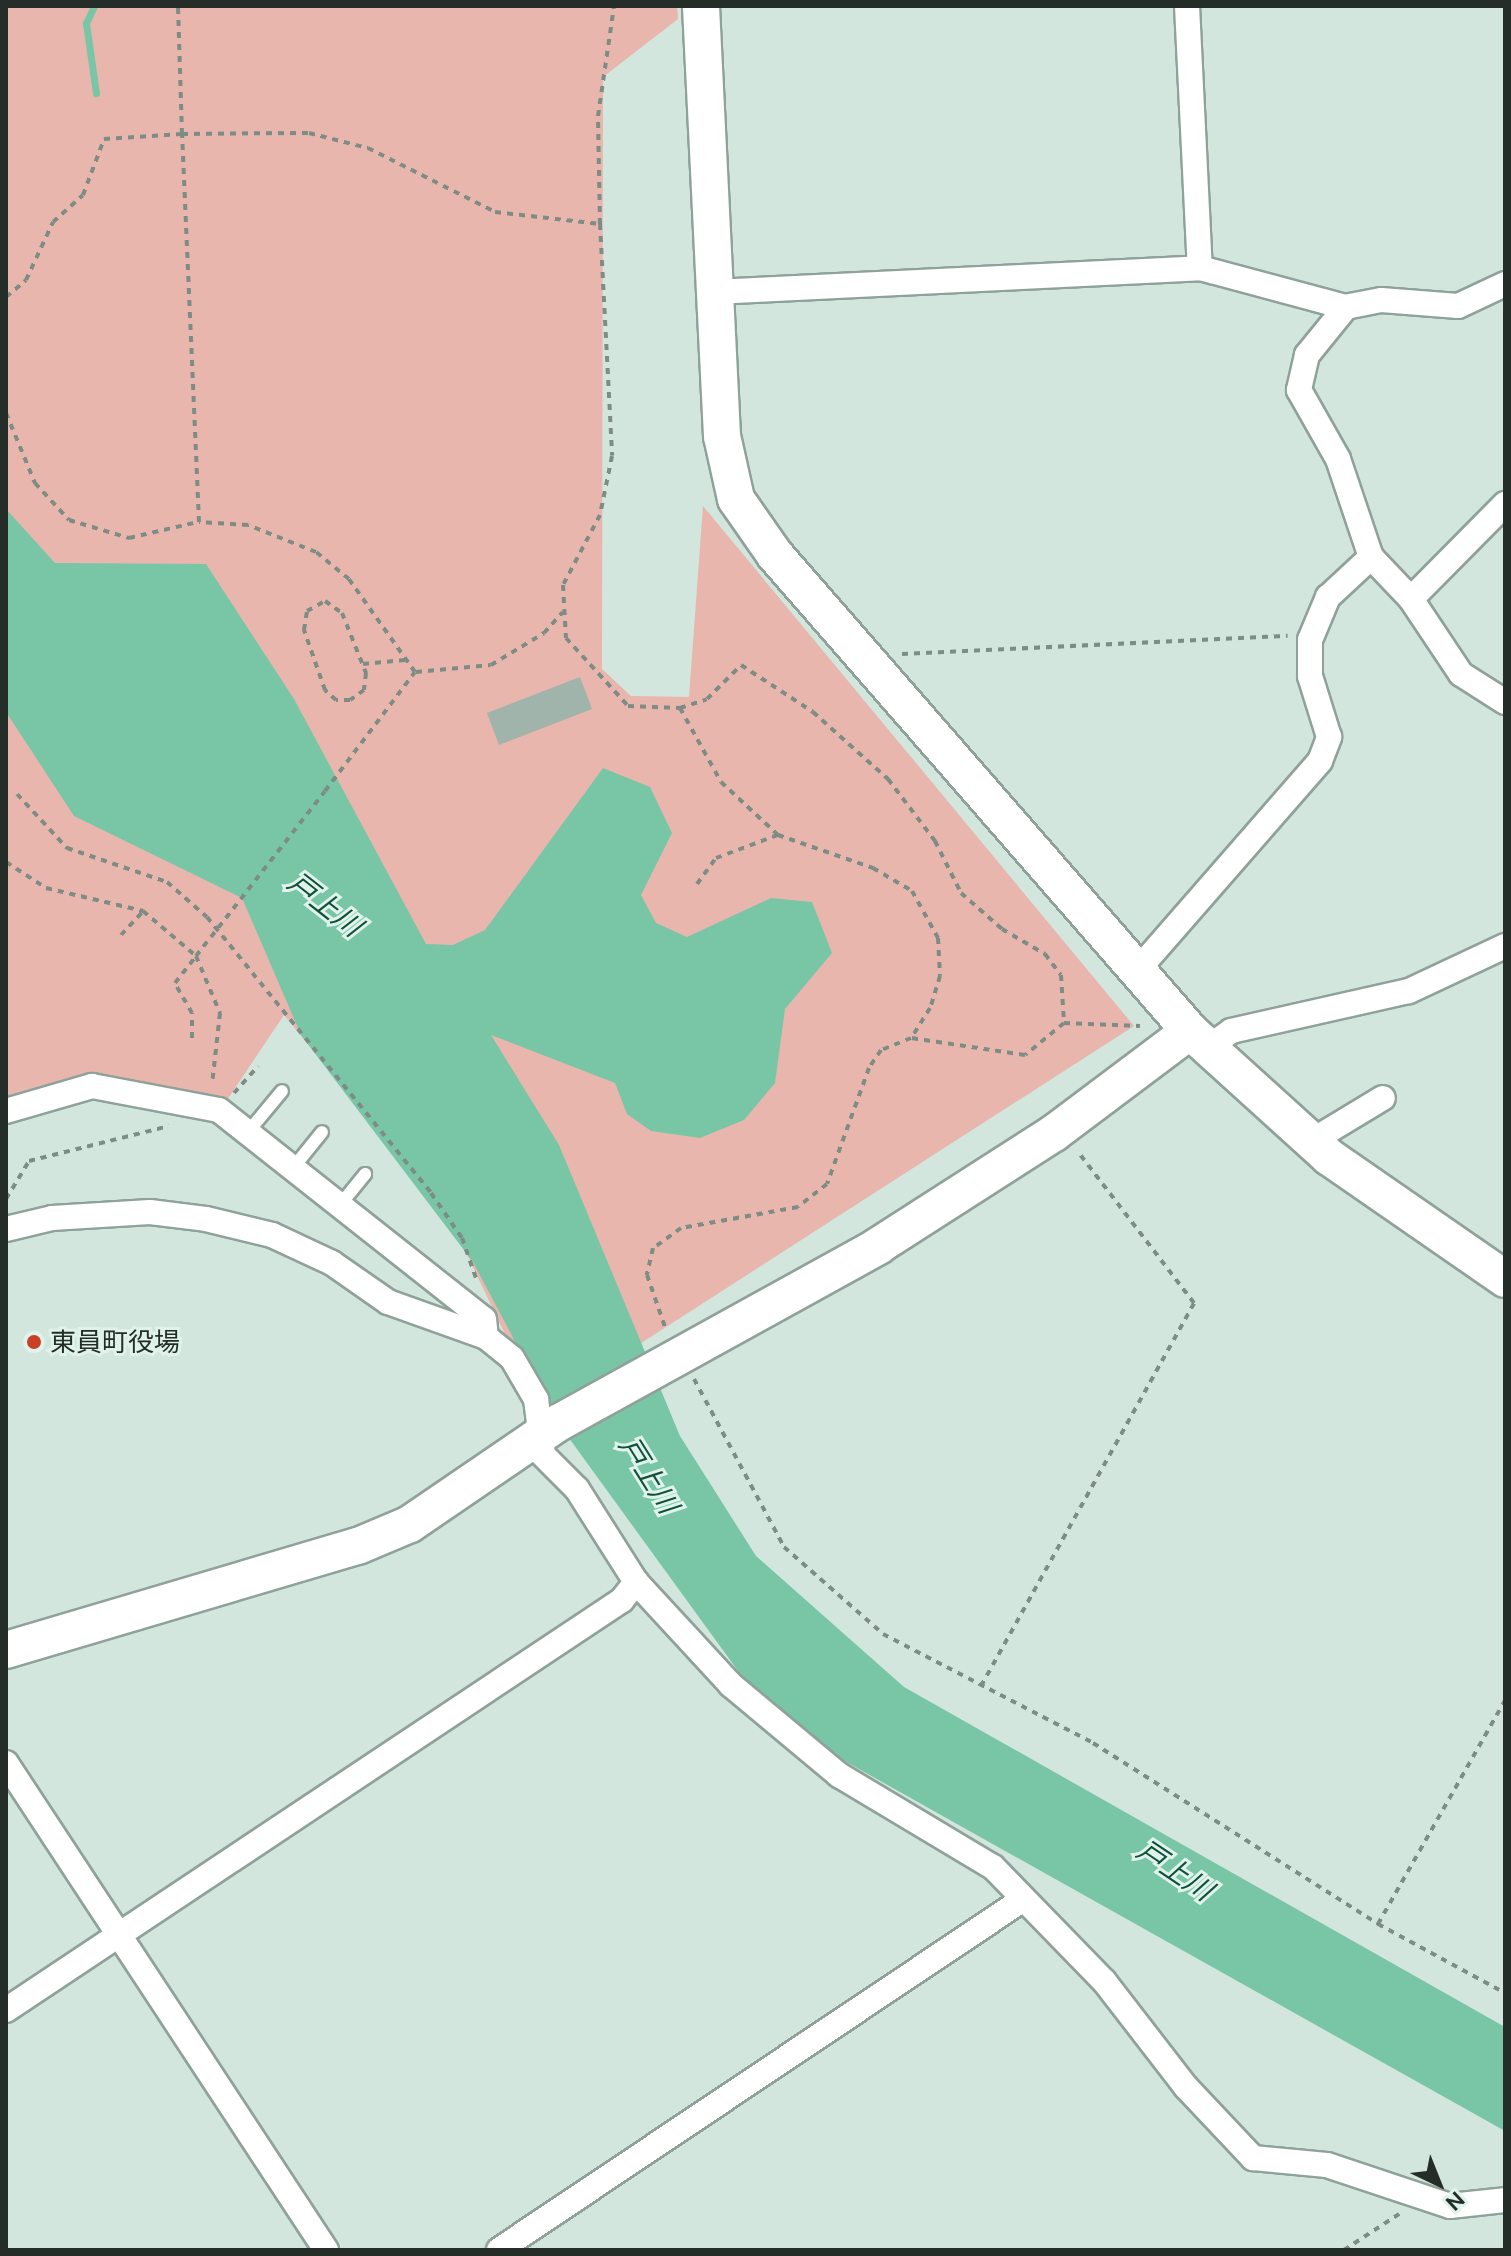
<!DOCTYPE html>
<html>
<head>
<meta charset="utf-8">
<style>
	body { margin:0 }
	#map { position:relative; width:1511px; height:2256px; overflow:hidden; background:#d2e6dd; font-family:Ubuntu,"Noto Sans JP",sans-serif }
	div>[style] { position:absolute }
	.green>* { inset:0; background:#e8b6ac }
	.water>* { inset:0; background:#79c6a7 }
	.stream>* { height:7px; margin:-3.5px; padding:0 3.5px; transform-origin:3.5px; border-radius:3.5px; background:#79c6a7 }
	.building>* { inset:0; background:#a1b4ab }
	.path>* { height:4px; margin-top:-2px; transform-origin:0; background:repeating-linear-gradient(90deg,#7e8c86 0 6px,transparent 0 12px) }
	.roads { filter:drop-shadow(2px 0 #8fa29a) drop-shadow(-2px 0 #8fa29a) drop-shadow(0 2px #8fa29a) drop-shadow(0 -2px #8fa29a) }
	.lane>* { height:12px; margin:-6px; padding:0 6px; transform-origin:6px; border-radius:6px; background:#fff }
	.street>* { height:24px; margin:-12px; padding:0 12px; transform-origin:12px; border-radius:12px; background:#fff }
	.secondary>* { height:36px; margin:-18px; padding:0 18px; transform-origin:18px; border-radius:18px; background:#fff }
	.path-bridge>* { height:4px; margin-top:-2px; transform-origin:0; background:repeating-linear-gradient(90deg,#7e8c86 0 6px,transparent 0 12px) }
	.dots>* { width:22px; height:22px; translate:-50% -50%; box-sizing:border-box; border:4px solid #dff3ea; border-radius:50% }
	span { translate:-50% -50%; white-space:nowrap; text-align:center; line-height:1.15; -webkit-text-stroke:6px #dff3ea; paint-order:stroke }
	.poi-label { font-size:26px; color:#252d29 }
	.left { translate:0 -50%; text-align:left }
	.water-label { font-size:28px; color:#0f4f3b; font-style:italic }
	.frame { position:absolute; inset:0; border:8px solid #252d29; pointer-events:none }
	.north { position:absolute; left:1399px; top:2144px; width:80px; height:80px; -webkit-text-stroke:6px #dff3ea; paint-order:stroke; rotate:137deg; font-size:22px; font-weight:700; line-height:32px; text-align:center; color:#252d29 }
	.north::after { content:''; display:block; margin:auto; width:28px; height:36px; background:#252d29; clip-path:polygon(50% 0,100% 100%,50% 72%,0 100%) }
</style>
</head>
<body>
<div id="map">
	<div class="green">
		<div style="clip-path:polygon(6px 6px,677px 6px,678px 19px,603px 77px,602px 669px,631px 696px,689px 697px,703px 506px,1134px 1026px,621px 1356px,536px 1399px,450px 1219px,284px 1015px,227px 1100px,92px 1086px,6px 1100px)"></div>
	</div>
	<div class="water">
		<div style="clip-path:polygon(6px 509px,55px 563px,206px 564px,294px 699px,426px 944px,453px 945px,485px 930px,603px 768px,650px 787px,672px 833px,641px 895px,656px 923px,687px 937px,771px 898px,812px 902px,832px 953px,785px 1009px,775px 1083px,744px 1120px,700px 1138px,651px 1131px,627px 1114px,615px 1083px,491px 1035px,559px 1145px,680px 1436px,756px 1556px,904px 1687px,1505px 2027px,1505px 2131px,775px 1722px,558px 1423px,473px 1262px,301px 1035px,242px 898px,74px 816px,6px 712px)"></div>
	</div>
	<div class="stream">
		<div style="left:94px;top:6px;width:19px;rotate:115deg"></div>
		<div style="left:86px;top:23px;width:71px;rotate:81.9deg"></div>
	</div>
	<div class="building">
		<div style="clip-path:polygon(580px 677px,592px 709px,499px 745px,487px 713px)"></div>
	</div>
	<div class="path">
		<div style="left:600px;top:224px;width:108px;rotate:-91.1deg"></div>
		<div style="left:598px;top:116px;width:111px;rotate:-81.7deg"></div>
		<div style="left:6px;top:297px;width:26px;rotate:-40deg"></div>
		<div style="left:26px;top:280px;width:64px;rotate:-65deg"></div>
		<div style="left:53px;top:222px;width:40px;rotate:-42deg"></div>
		<div style="left:83px;top:195px;width:60px;rotate:-69.4deg"></div>
		<div style="left:104px;top:139px;width:78px;rotate:-3.7deg"></div>
		<div style="left:182px;top:134px;width:128px;rotate:-91.8deg"></div>
		<div style="left:6px;top:413px;width:76px;rotate:67.5deg"></div>
		<div style="left:35px;top:483px;width:50px;rotate:47.4deg"></div>
		<div style="left:69px;top:520px;width:63px;rotate:16.7deg"></div>
		<div style="left:129px;top:538px;width:71px;rotate:-13.1deg"></div>
		<div style="left:325px;top:601px;width:21px;rotate:35deg"></div>
		<div style="left:342px;top:613px;width:65px;rotate:68.2deg"></div>
		<div style="left:366px;top:673px;width:17px;rotate:97deg"></div>
		<div style="left:364px;top:690px;width:17px;rotate:144deg"></div>
		<div style="left:350px;top:700px;width:14px;rotate:180deg"></div>
		<div style="left:336px;top:700px;width:15px;rotate:-138deg"></div>
		<div style="left:325px;top:690px;width:64px;rotate:-109.3deg"></div>
		<div style="left:304px;top:630px;width:19px;rotate:-81deg"></div>
		<div style="left:307px;top:611px;width:21px;rotate:-29deg"></div>
		<div style="left:902px;top:654px;width:386px;rotate:-2.7deg"></div>
		<div style="left:363px;top:664px;width:42px;rotate:-5.4deg"></div>
		<div style="left:416px;top:672px;width:75px;rotate:-5.3deg"></div>
		<div style="left:491px;top:665px;width:62px;rotate:-31.1deg"></div>
		<div style="left:544px;top:633px;width:28px;rotate:-48deg"></div>
		<div style="left:680px;top:708px;width:28px;rotate:-18deg"></div>
		<div style="left:707px;top:699px;width:48px;rotate:-45deg"></div>
		<div style="left:741px;top:665px;width:86px;rotate:33.1deg"></div>
		<div style="left:813px;top:712px;width:101px;rotate:41.8deg"></div>
		<div style="left:888px;top:779px;width:78px;rotate:52.8deg"></div>
		<div style="left:935px;top:841px;width:58px;rotate:63.4deg"></div>
		<div style="left:961px;top:893px;width:55px;rotate:41.3deg"></div>
		<div style="left:1002px;top:929px;width:50px;rotate:30.2deg"></div>
		<div style="left:1045px;top:954px;width:26px;rotate:53deg"></div>
		<div style="left:1061px;top:975px;width:48px;rotate:86.4deg"></div>
		<div style="left:1064px;top:1023px;width:50px;rotate:140.6deg"></div>
		<div style="left:1025px;top:1055px;width:115px;rotate:-171.5deg"></div>
		<div style="left:325px;top:791px;width:149px;rotate:-52.9deg"></div>
		<div style="left:415px;top:672px;width:114px;rotate:-125.4deg"></div>
		<div style="left:349px;top:579px;width:43px;rotate:-140.7deg"></div>
		<div style="left:316px;top:552px;width:73px;rotate:-158.3deg"></div>
		<div style="left:248px;top:525px;width:49px;rotate:-176.5deg"></div>
		<div style="left:199px;top:522px;width:388px;rotate:-92.5deg"></div>
		<div style="left:182px;top:134px;width:127px;rotate:-0.5deg"></div>
		<div style="left:309px;top:133px;width:61px;rotate:14.3deg"></div>
		<div style="left:368px;top:148px;width:142px;rotate:26.7deg"></div>
		<div style="left:495px;top:212px;width:106px;rotate:6.5deg"></div>
		<div style="left:600px;top:224px;width:232px;rotate:87deg"></div>
		<div style="left:612px;top:456px;width:60px;rotate:101.5deg"></div>
		<div style="left:600px;top:515px;width:79px;rotate:117.9deg"></div>
		<div style="left:563px;top:585px;width:53px;rotate:86.8deg"></div>
		<div style="left:566px;top:638px;width:92px;rotate:47.6deg"></div>
		<div style="left:628px;top:706px;width:52px;rotate:2.2deg"></div>
		<div style="left:680px;top:708px;width:85px;rotate:61deg"></div>
		<div style="left:721px;top:782px;width:78px;rotate:42.9deg"></div>
		<div style="left:778px;top:835px;width:101px;rotate:19.2deg"></div>
		<div style="left:873px;top:868px;width:45px;rotate:30.5deg"></div>
		<div style="left:912px;top:891px;width:54px;rotate:61deg"></div>
		<div style="left:938px;top:938px;width:38px;rotate:87deg"></div>
		<div style="left:940px;top:976px;width:34px;rotate:107deg"></div>
		<div style="left:930px;top:1008px;width:36px;rotate:122deg"></div>
		<div style="left:911px;top:1038px;width:32px;rotate:158deg"></div>
		<div style="left:881px;top:1050px;width:22px;rotate:124deg"></div>
		<div style="left:869px;top:1068px;width:123px;rotate:109.9deg"></div>
		<div style="left:827px;top:1184px;width:37px;rotate:142deg"></div>
		<div style="left:798px;top:1207px;width:119px;rotate:169.8deg"></div>
		<div style="left:681px;top:1228px;width:34px;rotate:144deg"></div>
		<div style="left:653px;top:1248px;width:28px;rotate:103deg"></div>
		<div style="left:647px;top:1275px;width:58px;rotate:70.9deg"></div>
		<div style="left:17px;top:794px;width:74px;rotate:47.2deg"></div>
		<div style="left:67px;top:848px;width:106px;rotate:18.8deg"></div>
		<div style="left:167px;top:882px;width:53px;rotate:41.2deg"></div>
		<div style="left:207px;top:917px;width:355px;rotate:50.9deg"></div>
		<div style="left:431px;top:1193px;width:55px;rotate:55.4deg"></div>
		<div style="left:462px;top:1238px;width:46px;rotate:70.8deg"></div>
		<div style="left:6px;top:862px;width:48px;rotate:33deg"></div>
		<div style="left:46px;top:888px;width:100px;rotate:13.3deg"></div>
		<div style="left:143px;top:911px;width:70px;rotate:40.3deg"></div>
		<div style="left:196px;top:956px;width:24px;rotate:-52deg"></div>
		<div style="left:697px;top:884px;width:32px;rotate:-54deg"></div>
		<div style="left:716px;top:858px;width:66px;rotate:-20.4deg"></div>
		<div style="left:121px;top:935px;width:33px;rotate:-47deg"></div>
		<div style="left:1064px;top:1023px;width:76px;rotate:2.3deg"></div>
		<div style="left:192px;top:1038px;width:25px;rotate:-90deg"></div>
		<div style="left:192px;top:1013px;width:34px;rotate:-120deg"></div>
		<div style="left:175px;top:983px;width:34px;rotate:-52deg"></div>
		<div style="left:196px;top:956px;width:62px;rotate:67.2deg"></div>
		<div style="left:220px;top:1013px;width:71px;rotate:96.4deg"></div>
		<div style="left:234px;top:1093px;width:36px;rotate:-48deg"></div>
		<div style="left:6px;top:1199px;width:44px;rotate:-58.8deg"></div>
		<div style="left:29px;top:1161px;width:144px;rotate:-14deg"></div>
		<div style="left:694px;top:1379px;width:191px;rotate:61.8deg"></div>
		<div style="left:784px;top:1547px;width:132px;rotate:41.3deg"></div>
		<div style="left:883px;top:1634px;width:237px;rotate:27.4deg"></div>
		<div style="left:1093px;top:1743px;width:338px;rotate:32.4deg"></div>
		<div style="left:1378px;top:1924px;width:145px;rotate:28.5deg"></div>
		<div style="left:981px;top:1686px;width:438px;rotate:-60.9deg"></div>
		<div style="left:1194px;top:1303px;width:190px;rotate:-127.5deg"></div>
		<div style="left:1378px;top:1924px;width:257px;rotate:-60.4deg"></div>
		<div style="left:1344px;top:2250px;width:66px;rotate:-33.2deg"></div>
	</div>
	<div class="roads">
		<div class="lane">
			<div style="left:248px;top:1132px;width:53px;rotate:-50.3deg"></div>
			<div style="left:293px;top:1168px;width:46px;rotate:-51.1deg"></div>
			<div style="left:340px;top:1205px;width:40px;rotate:-51deg"></div>
		</div>
		<div class="street">
			<div style="left:1187px;top:6px;width:262px;rotate:87.2deg"></div>
			<div style="left:1505px;top:284px;width:52px;rotate:154.9deg"></div>
			<div style="left:1458px;top:306px;width:77px;rotate:-175.5deg"></div>
			<div style="left:1381px;top:300px;width:36px;rotate:169deg"></div>
			<div style="left:1346px;top:307px;width:62px;rotate:129.1deg"></div>
			<div style="left:1307px;top:355px;width:36px;rotate:103deg"></div>
			<div style="left:1299px;top:390px;width:79px;rotate:60.5deg"></div>
			<div style="left:1338px;top:459px;width:103px;rotate:71.4deg"></div>
			<div style="left:1371px;top:557px;width:58px;rotate:46.4deg"></div>
			<div style="left:1411px;top:599px;width:134px;rotate:-45.3deg"></div>
			<div style="left:714px;top:292px;width:487px;rotate:-2.8deg"></div>
			<div style="left:1200px;top:268px;width:151px;rotate:15deg"></div>
			<div style="left:1411px;top:599px;width:90px;rotate:56.3deg"></div>
			<div style="left:1461px;top:674px;width:52px;rotate:32.5deg"></div>
			<div style="left:1136px;top:972px;width:280px;rotate:-48.9deg"></div>
			<div style="left:1320px;top:761px;width:26px;rotate:-69deg"></div>
			<div style="left:1329px;top:737px;width:64px;rotate:-107.3deg"></div>
			<div style="left:1310px;top:676px;width:36px;rotate:-90deg"></div>
			<div style="left:1310px;top:640px;width:47px;rotate:-67.3deg"></div>
			<div style="left:1328px;top:597px;width:59px;rotate:-42.9deg"></div>
			<div style="left:1207px;top:1048px;width:29px;rotate:-35deg"></div>
			<div style="left:1231px;top:1031px;width:182px;rotate:-12.7deg"></div>
			<div style="left:1409px;top:991px;width:106px;rotate:-25.1deg"></div>
			<div style="left:6px;top:1111px;width:90px;rotate:-16.2deg"></div>
			<div style="left:92px;top:1086px;width:129px;rotate:10.7deg"></div>
			<div style="left:219px;top:1110px;width:337px;rotate:38.3deg"></div>
			<div style="left:484px;top:1319px;width:18px;rotate:84deg"></div>
			<div style="left:1310px;top:1142px;width:85px;rotate:-31.1deg"></div>
			<div style="left:6px;top:1229px;width:47px;rotate:-13.4deg"></div>
			<div style="left:52px;top:1218px;width:98px;rotate:-3.5deg"></div>
			<div style="left:150px;top:1212px;width:56px;rotate:7.1deg"></div>
			<div style="left:206px;top:1219px;width:68px;rotate:13.6deg"></div>
			<div style="left:272px;top:1235px;width:66px;rotate:25deg"></div>
			<div style="left:332px;top:1263px;width:68px;rotate:34.9deg"></div>
			<div style="left:388px;top:1302px;width:104px;rotate:19.7deg"></div>
			<div style="left:486px;top:1337px;width:33px;rotate:39deg"></div>
			<div style="left:512px;top:1358px;width:48px;rotate:59.7deg"></div>
			<div style="left:536px;top:1399px;width:56px;rotate:82.9deg"></div>
			<div style="left:543px;top:1455px;width:48px;rotate:45deg"></div>
			<div style="left:577px;top:1489px;width:110px;rotate:57.6deg"></div>
			<div style="left:636px;top:1582px;width:140px;rotate:47.3deg"></div>
			<div style="left:731px;top:1685px;width:141px;rotate:39.8deg"></div>
			<div style="left:839px;top:1775px;width:179px;rotate:30.9deg"></div>
			<div style="left:993px;top:1867px;width:159px;rotate:45.8deg"></div>
			<div style="left:1104px;top:1981px;width:134px;rotate:52.3deg"></div>
			<div style="left:1186px;top:2087px;width:98px;rotate:46.7deg"></div>
			<div style="left:1253px;top:2158px;width:74px;rotate:5.4deg"></div>
			<div style="left:1327px;top:2165px;width:130px;rotate:18.4deg"></div>
			<div style="left:1450px;top:2206px;width:55px;rotate:-6.2deg"></div>
			<div style="left:6px;top:1763px;width:583px;rotate:56.69deg"></div>
			<div style="left:6px;top:2010px;width:740px;rotate:-33.65deg"></div>
			<div style="left:622px;top:1600px;width:23px;rotate:-52deg"></div>
			<div style="left:499px;top:2250px;width:629px;rotate:-33.79deg"></div>
		</div>
		<div class="secondary">
			<div style="left:1190px;top:1031px;width:188px;rotate:42.2deg"></div>
			<div style="left:1329px;top:1157px;width:214px;rotate:34.7deg"></div>
			<div style="left:6px;top:1650px;width:367px;rotate:-16.5deg"></div>
			<div style="left:358px;top:1546px;width:56px;rotate:-22.9deg"></div>
			<div style="left:410px;top:1524px;width:179px;rotate:-34.3deg"></div>
			<div style="left:558px;top:1423px;width:366px;rotate:-28.9deg"></div>
			<div style="left:878px;top:1246px;width:209px;rotate:-32.7deg"></div>
			<div style="left:1054px;top:1133px;width:170px;rotate:-36.9deg"></div>
			<div style="left:1190px;top:1031px;width:632px;rotate:-131.08deg"></div>
			<div style="left:775px;top:555px;width:68px;rotate:-124.9deg"></div>
			<div style="left:736px;top:499px;width:65px;rotate:-102.5deg"></div>
			<div style="left:722px;top:436px;width:431px;rotate:-92.8deg"></div>
		</div>
	</div>
	<div class="path-bridge">
		<div style="left:211px;top:937px;width:185px;rotate:-52deg"></div>
	</div>
	<div class="dots">
		<div style="left:34px;top:1342px;background:#ca3f28"></div>
	</div>
	<div class="poi-label">
		<span class="left" style="left:50px;top:1342px">東員町役場</span>
	</div>
	<div class="water-label">
		<span style="left:325px;top:904px;rotate:38deg">戸上川</span>
		<span style="left:649px;top:1475px;rotate:58deg">戸上川</span>
		<span style="left:1175px;top:1870px;rotate:34deg">戸上川</span>
	</div>
	<div class="frame"></div>
	<div class="north">N</div>
</div>
</body>
</html>
